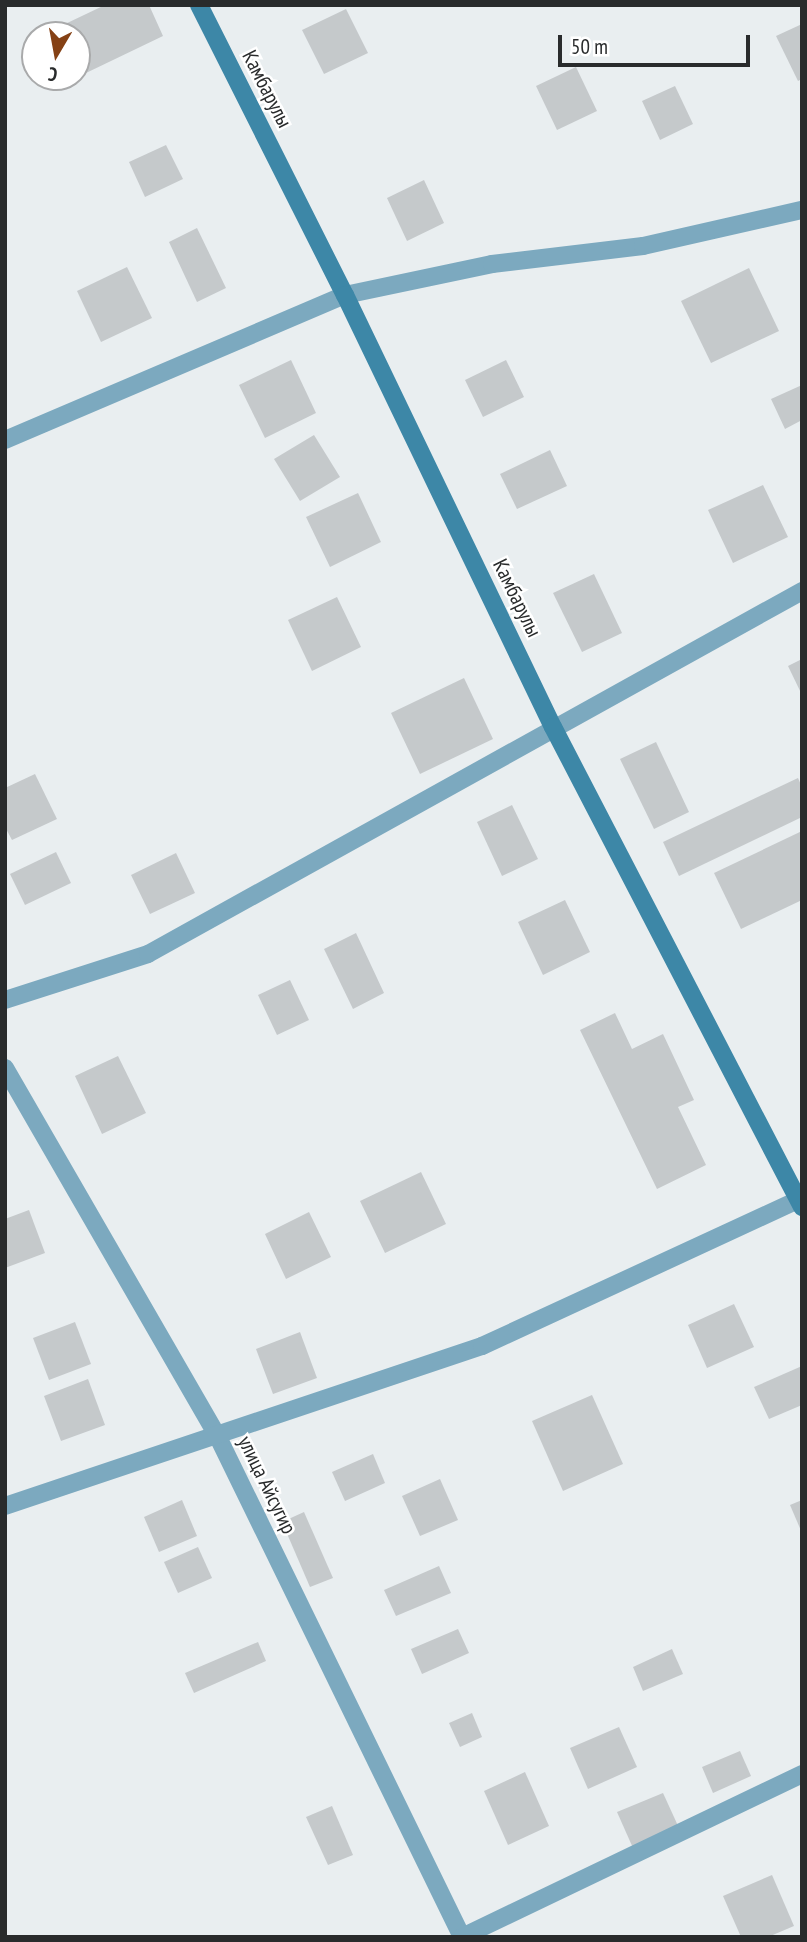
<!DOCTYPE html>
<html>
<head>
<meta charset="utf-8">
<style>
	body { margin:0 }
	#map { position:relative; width:807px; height:1942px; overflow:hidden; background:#e9eef0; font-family:"PT Sans Narrow",sans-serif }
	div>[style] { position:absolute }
	.building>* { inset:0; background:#c5c9cb }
	.street>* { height:18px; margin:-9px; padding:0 9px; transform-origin:9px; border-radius:9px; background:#7ca9bf }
	.secondary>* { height:18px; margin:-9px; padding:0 9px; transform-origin:9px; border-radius:9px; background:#3d87a7 }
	span { translate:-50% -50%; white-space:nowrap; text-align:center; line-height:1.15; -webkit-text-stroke:5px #fff; paint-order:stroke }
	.street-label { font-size:21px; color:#292b2c }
	.frame { position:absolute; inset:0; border:7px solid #292b2c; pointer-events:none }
	.north { position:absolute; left:21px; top:21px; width:70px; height:70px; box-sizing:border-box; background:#fff; border:2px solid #a9aaab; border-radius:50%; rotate:190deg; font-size:19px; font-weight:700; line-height:28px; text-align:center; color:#292b2c }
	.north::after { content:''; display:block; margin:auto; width:24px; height:32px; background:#854115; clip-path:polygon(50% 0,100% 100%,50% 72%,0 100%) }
	.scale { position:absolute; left:558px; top:35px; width:192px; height:32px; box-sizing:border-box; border:4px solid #292b2c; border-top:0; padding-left:9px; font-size:21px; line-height:24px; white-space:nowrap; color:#292b2c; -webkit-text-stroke:5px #fff; paint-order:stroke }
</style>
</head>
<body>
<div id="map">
	<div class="building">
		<div style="clip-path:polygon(105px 5px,149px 5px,163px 36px,86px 73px,77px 54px,77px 35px,68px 35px,63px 25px)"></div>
		<div style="clip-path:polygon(346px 9px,368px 53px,324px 74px,302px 30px)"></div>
		<div style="clip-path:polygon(802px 24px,802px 79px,798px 81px,776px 36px)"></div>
		<div style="clip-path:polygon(576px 67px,597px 111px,557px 130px,536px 86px)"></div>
		<div style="clip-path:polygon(675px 86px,693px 124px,660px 140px,642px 101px)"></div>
		<div style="clip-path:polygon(166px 145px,183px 179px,145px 197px,129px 162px)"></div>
		<div style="clip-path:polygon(424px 180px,444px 223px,407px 241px,387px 198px)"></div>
		<div style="clip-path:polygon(197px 228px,226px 288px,197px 302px,169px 242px)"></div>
		<div style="clip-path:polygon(127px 267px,152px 318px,101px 342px,77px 291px)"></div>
		<div style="clip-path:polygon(749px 268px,779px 331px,711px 363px,681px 301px)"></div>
		<div style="clip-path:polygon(291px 360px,316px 413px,265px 438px,239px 385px)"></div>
		<div style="clip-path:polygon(506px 360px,524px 397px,483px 417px,465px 380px)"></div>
		<div style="clip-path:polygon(802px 385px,802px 420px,785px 429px,771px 399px)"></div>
		<div style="clip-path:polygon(314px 435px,340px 477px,300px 501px,274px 459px)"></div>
		<div style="clip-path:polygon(550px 450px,567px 486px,517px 509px,500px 474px)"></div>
		<div style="clip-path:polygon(763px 485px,788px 537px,733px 563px,708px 510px)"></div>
		<div style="clip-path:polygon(358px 493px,381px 542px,330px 567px,306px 517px)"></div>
		<div style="clip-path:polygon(594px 574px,622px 633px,582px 652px,553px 593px)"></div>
		<div style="clip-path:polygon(337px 597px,361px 647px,312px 671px,288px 620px)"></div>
		<div style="clip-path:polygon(802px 659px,802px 695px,788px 666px)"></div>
		<div style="clip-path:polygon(464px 678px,493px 739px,420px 774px,391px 713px)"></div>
		<div style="clip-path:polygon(656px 742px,689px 812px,654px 829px,620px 759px)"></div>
		<div style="clip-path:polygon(35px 774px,57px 819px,12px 840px,5px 827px,5px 788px)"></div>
		<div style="clip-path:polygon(798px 778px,802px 787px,802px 817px,679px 876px,663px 842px)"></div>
		<div style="clip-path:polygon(512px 805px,538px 859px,502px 876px,477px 822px)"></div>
		<div style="clip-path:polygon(802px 831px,802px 900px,741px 929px,714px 873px)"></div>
		<div style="clip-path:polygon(56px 852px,71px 883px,25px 905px,10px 874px)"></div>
		<div style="clip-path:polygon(176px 853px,195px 893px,150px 914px,131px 875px)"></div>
		<div style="clip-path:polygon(565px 900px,590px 952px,543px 975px,518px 922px)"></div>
		<div style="clip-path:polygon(356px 933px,384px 993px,353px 1009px,324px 949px)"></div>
		<div style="clip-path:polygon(290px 980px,309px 1020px,277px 1035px,258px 995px)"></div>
		<div style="clip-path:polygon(615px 1013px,632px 1049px,663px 1034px,694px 1100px,678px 1107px,706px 1165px,657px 1189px,580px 1030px)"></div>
		<div style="clip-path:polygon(118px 1056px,146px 1113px,102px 1134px,75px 1076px)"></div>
		<div style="clip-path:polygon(421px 1172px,446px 1224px,385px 1253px,360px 1201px)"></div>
		<div style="clip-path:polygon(29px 1210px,45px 1253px,5px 1268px,5px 1219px)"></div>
		<div style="clip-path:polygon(309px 1212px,331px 1257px,286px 1279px,265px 1234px)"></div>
		<div style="clip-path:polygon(734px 1304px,754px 1347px,707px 1368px,688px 1325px)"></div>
		<div style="clip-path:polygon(75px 1322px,91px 1364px,49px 1380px,33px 1338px)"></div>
		<div style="clip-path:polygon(300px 1332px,317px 1378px,273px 1394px,256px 1349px)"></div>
		<div style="clip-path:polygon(802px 1366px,802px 1405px,769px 1419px,754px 1387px)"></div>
		<div style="clip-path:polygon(88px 1379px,105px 1425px,61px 1441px,44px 1396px)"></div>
		<div style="clip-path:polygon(592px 1395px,623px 1464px,563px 1491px,532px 1421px)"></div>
		<div style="clip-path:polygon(373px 1454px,385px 1483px,345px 1501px,332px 1472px)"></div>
		<div style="clip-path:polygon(440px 1479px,458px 1520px,420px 1536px,402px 1496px)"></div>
		<div style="clip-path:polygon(182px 1500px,197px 1536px,159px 1552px,144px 1517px)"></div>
		<div style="clip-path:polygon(802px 1500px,802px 1533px,790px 1505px)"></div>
		<div style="clip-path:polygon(304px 1512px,333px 1578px,310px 1587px,282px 1522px)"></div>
		<div style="clip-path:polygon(198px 1547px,212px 1578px,178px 1593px,164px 1562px)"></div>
		<div style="clip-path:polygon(439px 1566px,451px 1593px,396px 1616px,384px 1590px)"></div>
		<div style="clip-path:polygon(458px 1629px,469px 1653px,422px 1674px,411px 1649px)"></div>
		<div style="clip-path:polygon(258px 1642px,266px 1661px,194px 1693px,185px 1673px)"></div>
		<div style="clip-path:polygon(672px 1649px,683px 1674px,643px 1691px,633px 1667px)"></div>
		<div style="clip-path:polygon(472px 1713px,482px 1737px,460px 1747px,449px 1723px)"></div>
		<div style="clip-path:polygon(619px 1727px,637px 1767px,588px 1789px,570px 1748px)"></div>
		<div style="clip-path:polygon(740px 1751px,751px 1776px,713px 1793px,702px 1767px)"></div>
		<div style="clip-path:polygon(525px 1772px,549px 1826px,508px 1845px,484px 1791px)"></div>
		<div style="clip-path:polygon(663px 1793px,679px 1828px,633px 1848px,617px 1812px)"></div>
		<div style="clip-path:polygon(332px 1806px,353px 1855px,328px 1865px,306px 1817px)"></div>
		<div style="clip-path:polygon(772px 1875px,794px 1926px,768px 1937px,741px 1937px,723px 1896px)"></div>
	</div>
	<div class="street">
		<div style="left:5px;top:440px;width:370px;rotate:-23.1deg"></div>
		<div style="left:345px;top:295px;width:150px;rotate:-11.9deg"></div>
		<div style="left:492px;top:264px;width:152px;rotate:-6.8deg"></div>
		<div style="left:643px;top:246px;width:163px;rotate:-12.8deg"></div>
		<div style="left:5px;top:1000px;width:150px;rotate:-17.8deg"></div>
		<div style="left:148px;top:954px;width:748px;rotate:-29.03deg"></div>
		<div style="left:5px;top:1068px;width:424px;rotate:60deg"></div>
		<div style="left:217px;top:1435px;width:559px;rotate:63.99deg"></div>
		<div style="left:5px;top:1506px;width:503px;rotate:-18.54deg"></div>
		<div style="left:482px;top:1346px;width:353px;rotate:-24.8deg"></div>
		<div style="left:462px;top:1937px;width:377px;rotate:-25.6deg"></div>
	</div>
	<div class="secondary">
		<div style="left:199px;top:5px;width:325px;rotate:63.3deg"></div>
		<div style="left:345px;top:295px;width:479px;rotate:64.3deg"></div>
		<div style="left:553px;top:727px;width:541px;rotate:62.58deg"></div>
	</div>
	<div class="street-label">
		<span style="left:267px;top:89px;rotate:63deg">Камбарулы</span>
		<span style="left:517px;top:598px;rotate:64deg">Камбарулы</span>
		<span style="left:267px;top:1485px;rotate:64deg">улица Айсугир</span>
	</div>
	<div class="frame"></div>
	<div class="north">С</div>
	<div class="scale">50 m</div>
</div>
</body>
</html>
